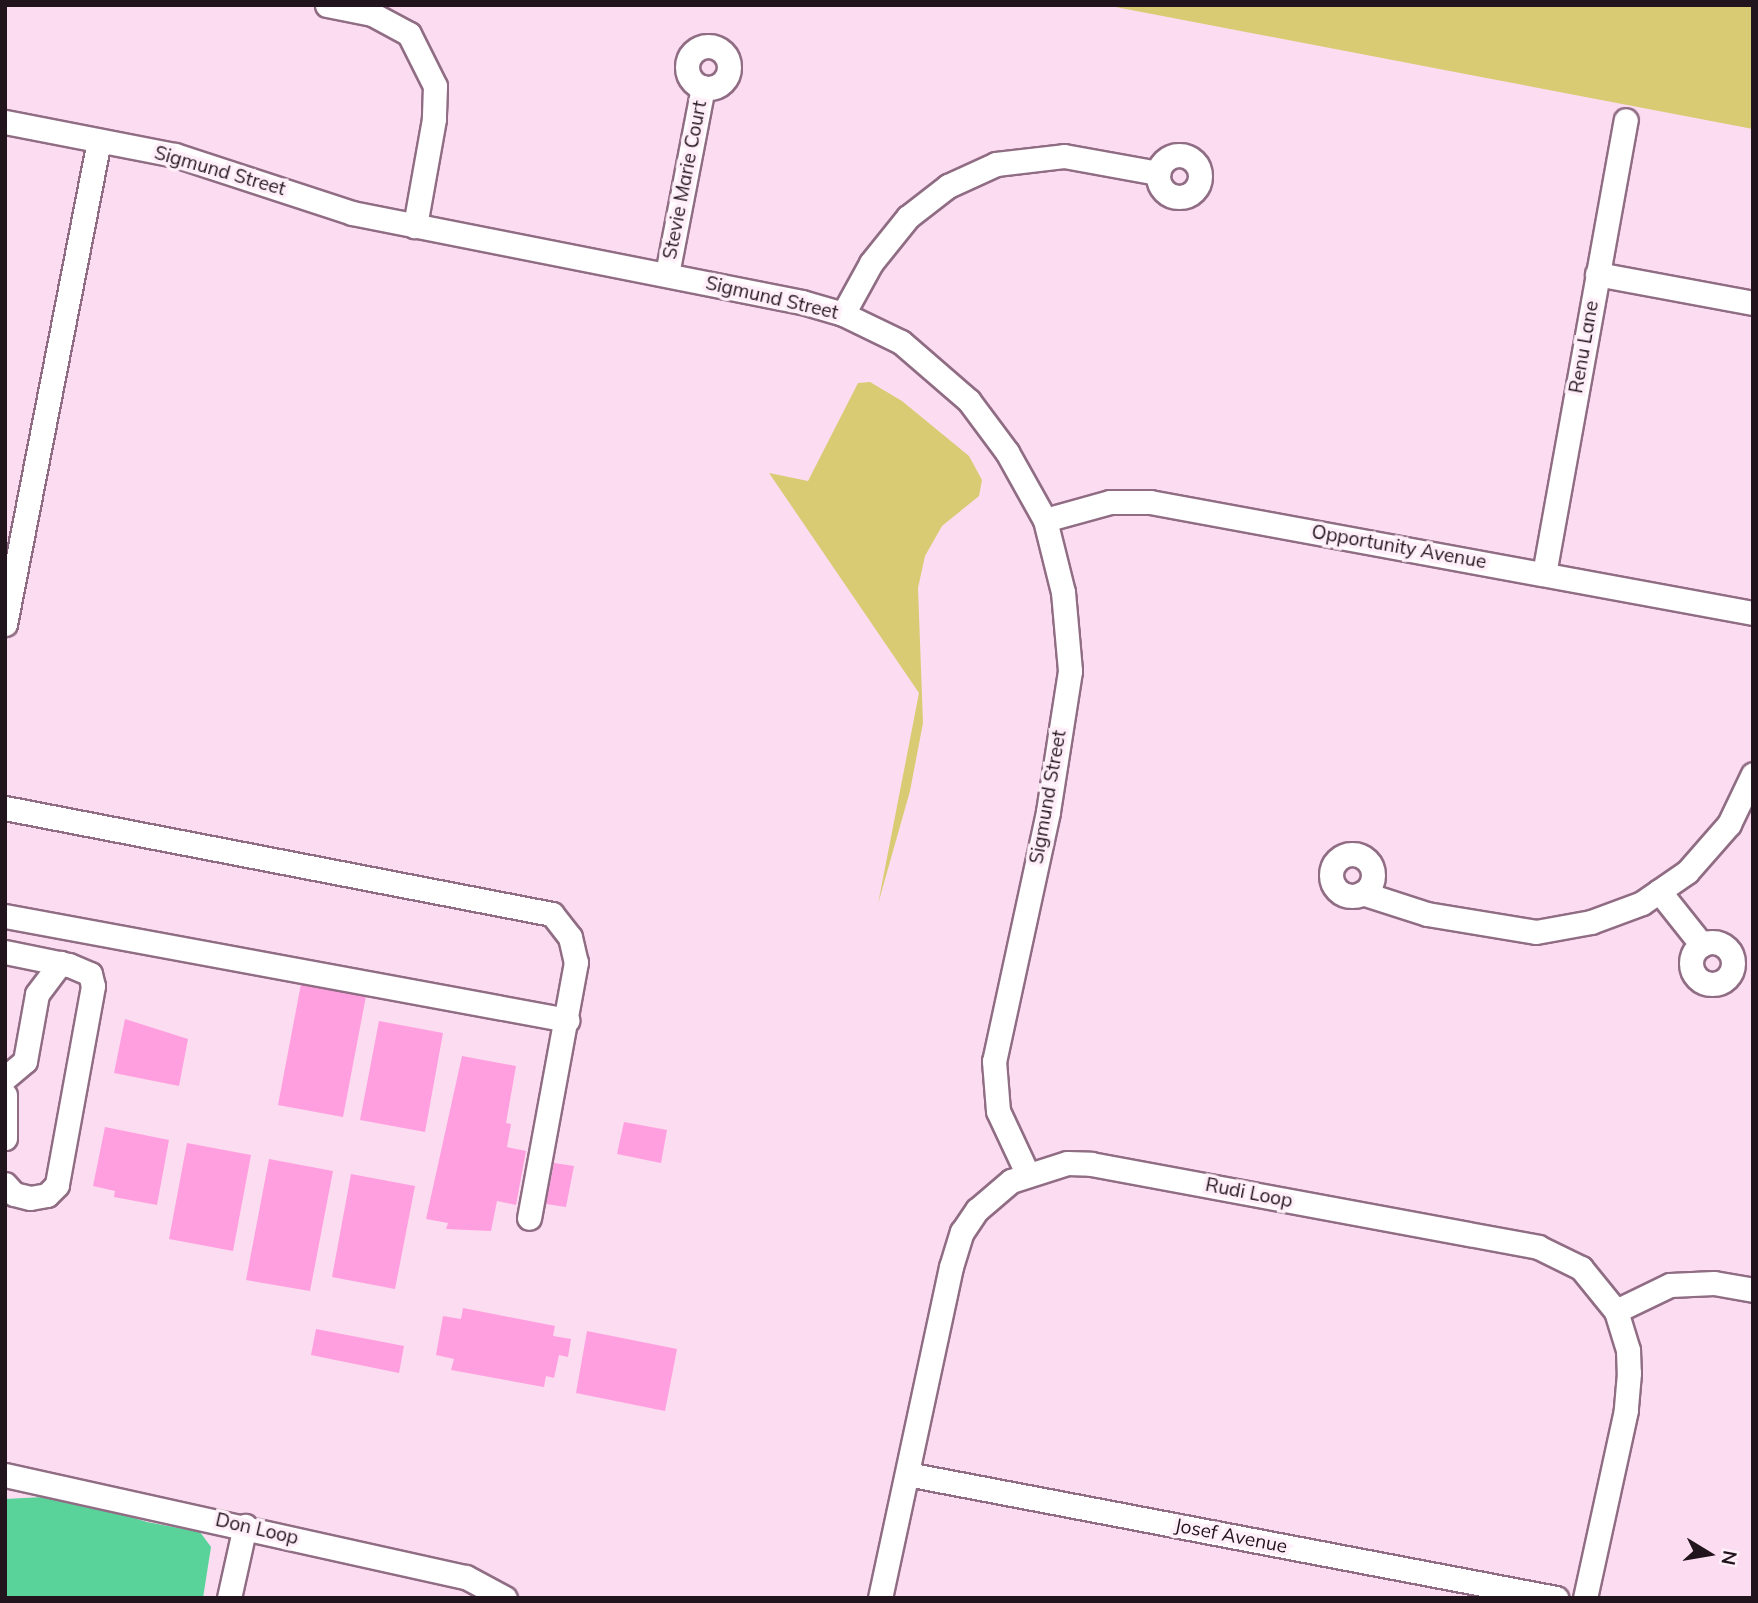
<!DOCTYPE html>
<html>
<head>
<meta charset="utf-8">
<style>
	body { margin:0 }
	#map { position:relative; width:1758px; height:1603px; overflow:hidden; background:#fcdcf0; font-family:Mulish,sans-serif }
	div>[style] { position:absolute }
	.green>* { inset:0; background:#d9cb74 }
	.water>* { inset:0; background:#5ad39a }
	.building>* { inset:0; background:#ff9fdf }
	.roads { filter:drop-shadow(2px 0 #906d84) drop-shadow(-2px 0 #906d84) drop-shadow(0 2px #906d84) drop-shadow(0 -2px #906d84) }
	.minor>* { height:23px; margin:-11.5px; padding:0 11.5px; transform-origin:11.5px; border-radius:11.5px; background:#fff }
	.minor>.ring { margin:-11.5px; padding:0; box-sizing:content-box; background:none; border:23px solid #fff; border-radius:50% }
	span { translate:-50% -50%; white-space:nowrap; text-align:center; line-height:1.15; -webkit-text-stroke:7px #ffeff9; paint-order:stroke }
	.street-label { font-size:19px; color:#22141d }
	.frame { position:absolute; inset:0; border:7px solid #22141d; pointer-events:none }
	.north { position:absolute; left:1674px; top:1519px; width:70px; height:70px; -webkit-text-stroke:5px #ffeff9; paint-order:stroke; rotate:101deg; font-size:19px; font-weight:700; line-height:28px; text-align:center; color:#22141d }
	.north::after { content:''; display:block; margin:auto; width:24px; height:32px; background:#22141d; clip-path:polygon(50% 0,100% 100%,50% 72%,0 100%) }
</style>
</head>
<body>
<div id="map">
	<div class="green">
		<div style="clip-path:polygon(1105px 5px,1753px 5px,1753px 129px,1481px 77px)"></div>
		<div style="clip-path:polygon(870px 382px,902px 401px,969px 456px,982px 480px,979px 496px,942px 526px,925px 556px,918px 588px,923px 723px,910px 791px,878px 904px,919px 693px,769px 473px,808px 481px,858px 383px)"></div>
	</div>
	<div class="water">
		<div style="clip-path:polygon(63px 1496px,147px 1522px,200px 1532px,211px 1547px,203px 1598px,5px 1598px,5px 1499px)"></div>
	</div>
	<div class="building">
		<div style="clip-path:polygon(301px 984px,366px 996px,343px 1117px,278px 1105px)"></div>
		<div style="clip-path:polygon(125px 1019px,188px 1039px,179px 1086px,114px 1073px)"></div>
		<div style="clip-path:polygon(379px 1021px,443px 1033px,425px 1132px,360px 1120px)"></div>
		<div style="clip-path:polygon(462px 1056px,516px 1066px,506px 1123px,511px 1124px,507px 1147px,526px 1151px,516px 1205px,497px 1201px,491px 1231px,446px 1229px,448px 1223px,426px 1219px)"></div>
		<div style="clip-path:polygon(624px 1122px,667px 1130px,661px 1163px,617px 1154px)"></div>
		<div style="clip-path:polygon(105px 1127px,169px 1140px,157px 1205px,114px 1197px,115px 1191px,93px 1186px)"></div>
		<div style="clip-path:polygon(187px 1143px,251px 1155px,233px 1251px,169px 1239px)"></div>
		<div style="clip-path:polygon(269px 1159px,333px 1171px,310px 1291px,246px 1280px)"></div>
		<div style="clip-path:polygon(554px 1163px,574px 1166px,566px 1207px,546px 1204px)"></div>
		<div style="clip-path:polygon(351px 1174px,415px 1186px,395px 1289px,332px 1277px)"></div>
		<div style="clip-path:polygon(463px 1308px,555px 1326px,553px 1336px,571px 1339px,568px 1357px,559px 1355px,554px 1378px,546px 1376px,544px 1387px,451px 1370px,454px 1359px,436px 1355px,443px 1316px,461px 1319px)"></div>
		<div style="clip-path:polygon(316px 1329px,404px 1346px,399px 1373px,311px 1355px)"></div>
		<div style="clip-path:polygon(587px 1331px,677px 1349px,665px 1411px,576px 1393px)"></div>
	</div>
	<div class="roads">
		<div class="minor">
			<div style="left:327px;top:5px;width:46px;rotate:11.3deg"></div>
			<div style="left:372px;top:14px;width:42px;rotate:28.4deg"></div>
			<div style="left:409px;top:34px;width:58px;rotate:63.4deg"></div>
			<div style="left:435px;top:86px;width:33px;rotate:92deg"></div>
			<div style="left:434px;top:119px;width:109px;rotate:100.1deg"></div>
			<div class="ring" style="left:687px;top:46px;width:19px;height:19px"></div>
			<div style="left:5px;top:122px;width:173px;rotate:11deg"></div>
			<div style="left:175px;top:155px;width:186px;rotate:18.1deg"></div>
			<div style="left:352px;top:213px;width:459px;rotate:11.2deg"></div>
			<div style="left:802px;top:302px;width:43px;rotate:16.3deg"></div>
			<div style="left:843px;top:314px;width:64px;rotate:25.8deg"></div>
			<div style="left:901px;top:342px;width:90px;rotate:40.9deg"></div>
			<div style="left:969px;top:401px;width:64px;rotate:53.3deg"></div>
			<div style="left:1007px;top:452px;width:78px;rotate:60.8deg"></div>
			<div style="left:1045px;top:520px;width:74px;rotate:76deg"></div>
			<div style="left:1063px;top:592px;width:79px;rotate:84.9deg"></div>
			<div style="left:1070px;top:671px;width:143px;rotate:98.9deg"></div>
			<div style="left:1048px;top:812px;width:255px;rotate:102.2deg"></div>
			<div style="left:994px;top:1061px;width:50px;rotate:85.4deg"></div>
			<div style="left:998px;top:1111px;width:68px;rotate:64.9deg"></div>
			<div class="ring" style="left:1158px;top:155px;width:19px;height:19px"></div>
			<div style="left:667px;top:274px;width:190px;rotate:-79.1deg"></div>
			<div style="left:1597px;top:274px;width:159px;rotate:10.5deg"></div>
			<div style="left:843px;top:314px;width:58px;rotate:-61.2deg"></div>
			<div style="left:871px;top:263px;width:59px;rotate:-51.2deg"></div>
			<div style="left:908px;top:217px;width:51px;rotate:-37.8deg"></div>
			<div style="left:948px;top:186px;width:53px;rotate:-24.6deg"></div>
			<div style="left:996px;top:164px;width:68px;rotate:-6.7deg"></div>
			<div style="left:1064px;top:156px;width:96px;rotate:10.3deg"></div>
			<div style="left:1045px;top:520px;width:67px;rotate:-15.5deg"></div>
			<div style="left:1110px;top:502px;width:40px"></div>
			<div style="left:1150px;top:502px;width:613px;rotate:10.43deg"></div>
			<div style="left:1544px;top:574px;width:461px;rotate:-79.8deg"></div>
			<div style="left:5px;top:624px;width:492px;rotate:-79deg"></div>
			<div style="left:5px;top:808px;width:557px;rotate:10.97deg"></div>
			<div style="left:552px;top:914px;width:29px;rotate:52deg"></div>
			<div style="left:570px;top:937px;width:26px;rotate:77deg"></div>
			<div style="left:576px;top:962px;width:260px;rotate:100.4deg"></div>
			<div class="ring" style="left:1331px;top:854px;width:19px;height:19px"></div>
			<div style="left:1659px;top:891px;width:69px;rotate:51.5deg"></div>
			<div style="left:1362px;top:893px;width:68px;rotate:17.9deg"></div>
			<div style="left:1427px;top:914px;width:110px;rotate:9.4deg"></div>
			<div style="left:1536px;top:932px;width:56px;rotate:-10.3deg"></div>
			<div style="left:1591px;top:922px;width:54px;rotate:-20.4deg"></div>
			<div style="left:1642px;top:903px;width:55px;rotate:-34.6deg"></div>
			<div style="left:1687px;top:872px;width:64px;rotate:-48.8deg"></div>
			<div style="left:1729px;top:824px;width:55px;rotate:-64.4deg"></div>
			<div style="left:5px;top:916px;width:572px;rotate:10.48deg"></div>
			<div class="ring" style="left:1691px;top:942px;width:19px;height:19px"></div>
			<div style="left:5px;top:952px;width:65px;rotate:11.5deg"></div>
			<div style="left:69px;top:965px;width:23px;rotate:23deg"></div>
			<div style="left:90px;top:974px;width:12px;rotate:76deg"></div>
			<div style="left:93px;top:986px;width:202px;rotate:100.3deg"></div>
			<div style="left:57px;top:1185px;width:14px;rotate:135deg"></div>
			<div style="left:47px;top:1195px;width:17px;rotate:170deg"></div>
			<div style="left:30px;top:1198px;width:16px;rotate:-166deg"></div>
			<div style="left:14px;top:1194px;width:13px;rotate:-132deg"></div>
			<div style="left:5px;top:1078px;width:26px;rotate:-40deg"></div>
			<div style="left:25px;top:1061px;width:68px;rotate:-79.8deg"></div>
			<div style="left:37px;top:994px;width:39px;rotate:-53deg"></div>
			<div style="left:5px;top:1095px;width:43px;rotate:90deg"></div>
			<div style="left:1616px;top:1311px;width:60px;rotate:-25.7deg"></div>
			<div style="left:1670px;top:1285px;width:44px;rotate:-2.6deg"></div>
			<div style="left:1714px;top:1283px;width:40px;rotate:10deg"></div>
			<div style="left:907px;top:1474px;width:661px;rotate:10.82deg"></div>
			<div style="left:5px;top:1475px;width:472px;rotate:12.5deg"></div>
			<div style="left:466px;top:1577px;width:44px;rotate:28.3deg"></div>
			<div style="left:229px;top:1598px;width:74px;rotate:-77.5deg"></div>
			<div style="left:880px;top:1598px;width:339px;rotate:-77.9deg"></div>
			<div style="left:951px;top:1267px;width:37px;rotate:-73deg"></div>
			<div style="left:962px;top:1232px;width:27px;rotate:-56deg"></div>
			<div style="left:977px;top:1210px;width:45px;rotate:-40.5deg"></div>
			<div style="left:1011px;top:1181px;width:59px;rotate:-17.8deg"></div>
			<div style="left:1067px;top:1163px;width:24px;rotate:2deg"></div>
			<div style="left:1091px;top:1164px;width:455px;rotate:10.5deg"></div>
			<div style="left:1538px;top:1247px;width:48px;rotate:26deg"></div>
			<div style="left:1581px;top:1268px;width:55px;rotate:50.9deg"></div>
			<div style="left:1616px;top:1311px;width:41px;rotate:72.9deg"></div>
			<div style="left:1628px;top:1350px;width:23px;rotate:88deg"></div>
			<div style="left:1629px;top:1373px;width:37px;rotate:95deg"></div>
			<div style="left:1626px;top:1410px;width:192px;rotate:102.3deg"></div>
		</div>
	</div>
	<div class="street-label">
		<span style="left:220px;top:171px;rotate:16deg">Sigmund Street</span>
		<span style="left:685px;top:180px;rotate:-79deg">Stevie Marie Court</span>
		<span style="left:772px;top:298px;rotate:13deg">Sigmund Street</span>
		<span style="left:1584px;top:347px;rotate:-80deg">Renu Lane</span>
		<span style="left:1399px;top:547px;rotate:10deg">Opportunity Avenue</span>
		<span style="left:1048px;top:797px;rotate:-80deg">Sigmund Street</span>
		<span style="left:1249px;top:1193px;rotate:11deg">Rudi Loop</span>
		<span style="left:257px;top:1529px;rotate:13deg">Don Loop</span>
		<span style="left:1231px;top:1536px;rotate:11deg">Josef Avenue</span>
	</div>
	<div class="frame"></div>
	<div class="north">N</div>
</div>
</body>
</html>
